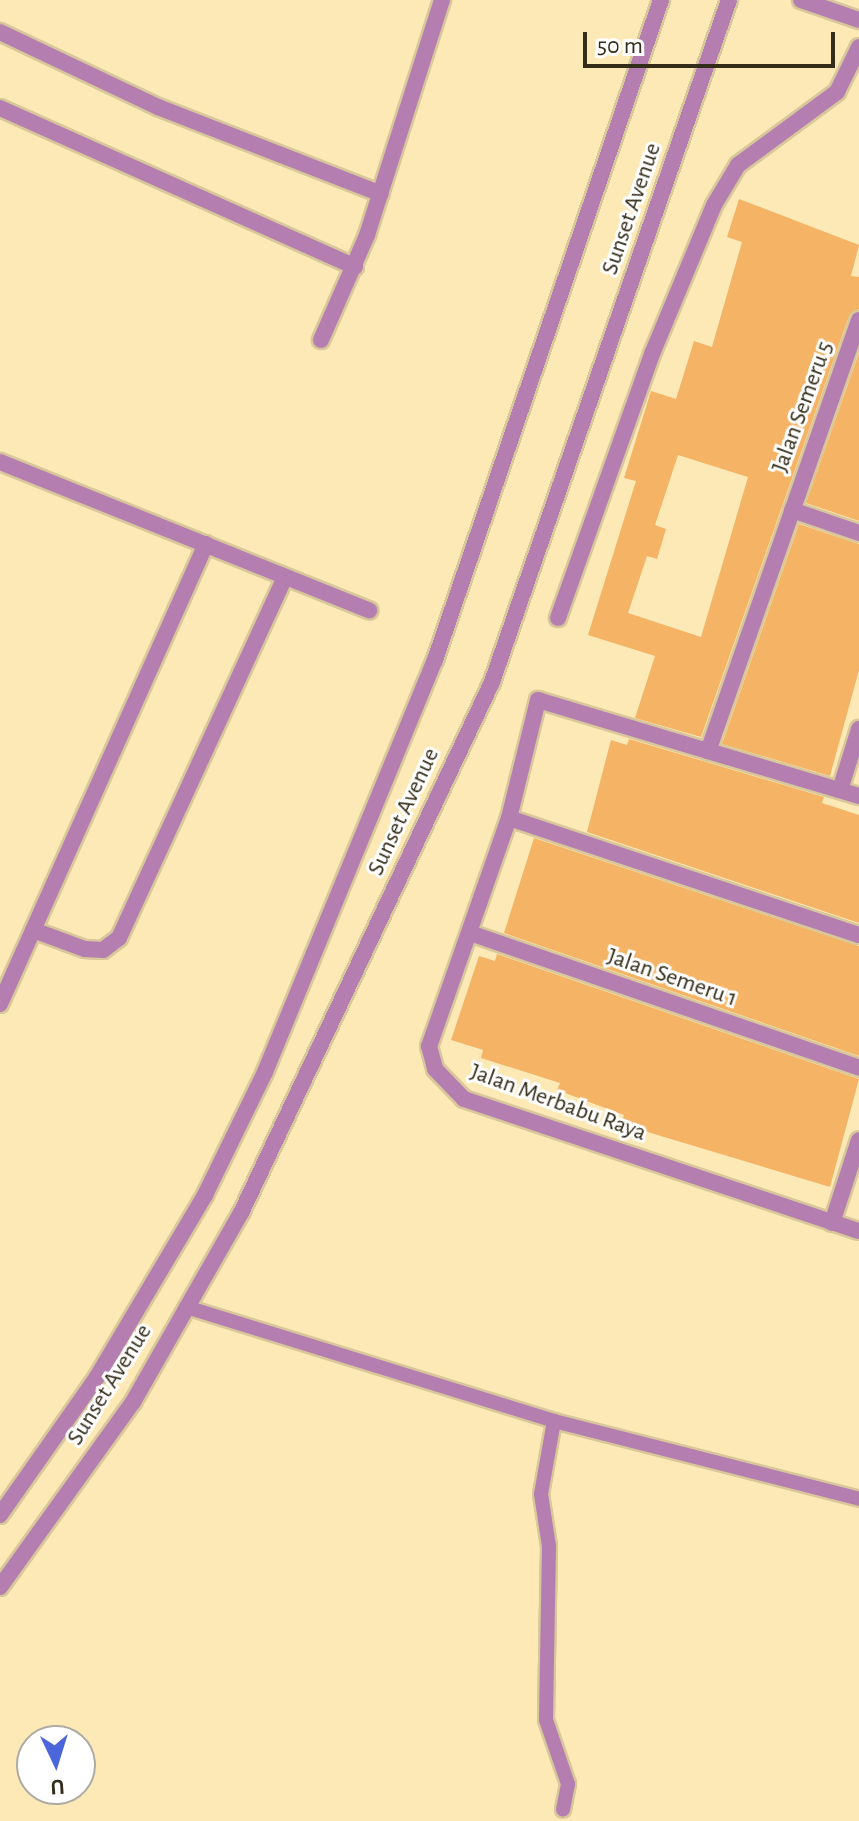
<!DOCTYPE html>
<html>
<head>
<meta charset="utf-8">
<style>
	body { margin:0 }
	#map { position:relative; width:859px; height:1821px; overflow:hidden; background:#fce9b6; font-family:"Alegreya Sans",sans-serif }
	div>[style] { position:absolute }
	.building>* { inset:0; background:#f4b365 }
	.roads { filter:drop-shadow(2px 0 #d8c79a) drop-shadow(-2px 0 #d8c79a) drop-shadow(0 2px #d8c79a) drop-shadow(0 -2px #d8c79a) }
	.service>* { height:14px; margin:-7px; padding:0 7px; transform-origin:7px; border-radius:7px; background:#b57eb0 }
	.minor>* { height:16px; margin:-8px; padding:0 8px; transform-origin:8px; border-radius:8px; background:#b57eb0 }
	span { translate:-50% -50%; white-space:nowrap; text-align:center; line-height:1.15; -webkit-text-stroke:6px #fff; paint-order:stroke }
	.street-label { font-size:24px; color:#332c18 }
	.north { position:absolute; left:16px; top:1725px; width:80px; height:80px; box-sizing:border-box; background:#fff; border:2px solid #adaba3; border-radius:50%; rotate:176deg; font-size:22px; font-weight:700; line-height:32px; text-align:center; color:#332c18 }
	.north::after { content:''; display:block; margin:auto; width:28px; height:36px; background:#4a66da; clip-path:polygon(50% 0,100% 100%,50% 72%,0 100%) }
	.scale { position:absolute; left:583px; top:32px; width:252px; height:36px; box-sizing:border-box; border:4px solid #332c18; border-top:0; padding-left:10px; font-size:24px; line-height:28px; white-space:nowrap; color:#332c18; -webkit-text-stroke:6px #fff; paint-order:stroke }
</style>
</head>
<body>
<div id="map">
	<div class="building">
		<div style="clip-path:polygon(evenodd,739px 199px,859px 245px,851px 276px,859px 277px,859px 309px,849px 316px,701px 737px,635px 718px,655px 656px,588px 635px,636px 481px,624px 478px,651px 391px,676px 399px,694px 341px,712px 347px,742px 242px,727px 237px,739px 199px,678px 455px,748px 477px,701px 637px,628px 613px,647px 556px,657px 559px,666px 529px,655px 525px,678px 455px)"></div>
		<div style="clip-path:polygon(859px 353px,859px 521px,806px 503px)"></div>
		<div style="clip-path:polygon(799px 524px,859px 544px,859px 670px,830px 776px,722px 744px)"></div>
		<div style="clip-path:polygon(629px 739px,824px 797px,822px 803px,859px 815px,859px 923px,587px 832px,611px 740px,627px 745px)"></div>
		<div style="clip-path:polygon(534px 838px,859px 946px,859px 1056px,504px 933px)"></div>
		<div style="clip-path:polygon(497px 954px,859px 1079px,830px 1187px,621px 1124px,624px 1115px,557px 1090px,560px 1083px,481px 1058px,483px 1050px,451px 1040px,479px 956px,495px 961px)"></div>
	</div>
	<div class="roads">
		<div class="service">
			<div style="left:186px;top:1307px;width:385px;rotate:17.2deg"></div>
			<div style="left:554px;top:1421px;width:315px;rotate:14.3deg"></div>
			<div style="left:554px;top:1421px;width:74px;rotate:100.1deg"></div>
			<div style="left:541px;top:1494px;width:53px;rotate:81.3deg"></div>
			<div style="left:549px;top:1546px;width:174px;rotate:91deg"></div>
			<div style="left:546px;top:1720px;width:68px;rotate:71deg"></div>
			<div style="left:568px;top:1784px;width:26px;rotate:101deg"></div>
		</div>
		<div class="minor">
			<div style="left:801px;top:0;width:61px;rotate:19deg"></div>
			<div style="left:0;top:32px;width:175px;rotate:25.4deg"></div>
			<div style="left:158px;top:107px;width:239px;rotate:21.3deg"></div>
			<div style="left:0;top:108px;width:389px;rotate:24.1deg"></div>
			<div style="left:859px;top:320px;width:457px;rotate:109.3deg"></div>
			<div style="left:708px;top:751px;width:158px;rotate:16.6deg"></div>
			<div style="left:321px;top:340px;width:115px;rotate:-66.3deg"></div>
			<div style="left:367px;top:235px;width:247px;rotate:-72.3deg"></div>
			<div style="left:0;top:462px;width:398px;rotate:21.9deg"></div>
			<div style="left:792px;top:510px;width:71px;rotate:18.9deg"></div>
			<div style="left:558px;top:618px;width:280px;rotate:-70.4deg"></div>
			<div style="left:652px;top:354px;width:161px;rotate:-67.4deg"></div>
			<div style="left:714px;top:205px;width:47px;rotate:-59deg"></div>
			<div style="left:738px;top:165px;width:123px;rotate:-36.4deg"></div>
			<div style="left:837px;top:92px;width:50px;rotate:-63.9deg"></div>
			<div style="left:708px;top:751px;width:177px;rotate:-163.3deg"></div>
			<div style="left:538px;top:700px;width:122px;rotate:103.8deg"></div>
			<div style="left:509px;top:818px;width:242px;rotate:109.3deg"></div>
			<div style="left:429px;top:1046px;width:24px;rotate:75deg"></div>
			<div style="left:435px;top:1069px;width:42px;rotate:46deg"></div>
			<div style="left:464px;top:1099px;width:416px;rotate:18.5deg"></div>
			<div style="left:840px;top:790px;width:64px;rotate:-72.7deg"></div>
			<div style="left:509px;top:818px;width:369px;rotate:18.5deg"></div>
			<div style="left:33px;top:930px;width:55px;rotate:20.1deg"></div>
			<div style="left:85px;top:949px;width:18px;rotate:3deg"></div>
			<div style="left:103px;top:950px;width:20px;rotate:-37deg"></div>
			<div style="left:119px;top:938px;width:395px;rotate:-65.3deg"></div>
			<div style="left:470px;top:933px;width:412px;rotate:19.1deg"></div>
			<div style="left:0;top:1004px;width:504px;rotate:-65.88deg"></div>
			<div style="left:832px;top:1223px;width:87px;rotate:-72deg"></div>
			<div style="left:0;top:1515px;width:169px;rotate:-54.9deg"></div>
			<div style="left:97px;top:1377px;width:212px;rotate:-59.3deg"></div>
			<div style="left:205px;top:1195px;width:137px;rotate:-64deg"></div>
			<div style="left:265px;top:1072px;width:446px;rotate:-67.6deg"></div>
			<div style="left:435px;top:660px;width:698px;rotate:-71.1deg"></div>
			<div style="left:0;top:1587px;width:228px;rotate:-54.3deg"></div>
			<div style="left:133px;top:1402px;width:218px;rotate:-60.3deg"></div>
			<div style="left:241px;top:1213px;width:587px;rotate:-64.7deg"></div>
			<div style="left:492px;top:682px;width:722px;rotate:-70.84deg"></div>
		</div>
	</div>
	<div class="street-label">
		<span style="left:632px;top:209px;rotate:-71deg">Sunset Avenue</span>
		<span style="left:803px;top:407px;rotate:-70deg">Jalan Semeru 5</span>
		<span style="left:404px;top:812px;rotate:-65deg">Sunset Avenue</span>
		<span style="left:672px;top:978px;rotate:19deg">Jalan Semeru 1</span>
		<span style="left:558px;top:1103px;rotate:20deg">Jalan Merbabu Raya</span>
		<span style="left:110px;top:1385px;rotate:-58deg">Sunset Avenue</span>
	</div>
	<div class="north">U</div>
	<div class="scale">50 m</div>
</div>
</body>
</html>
